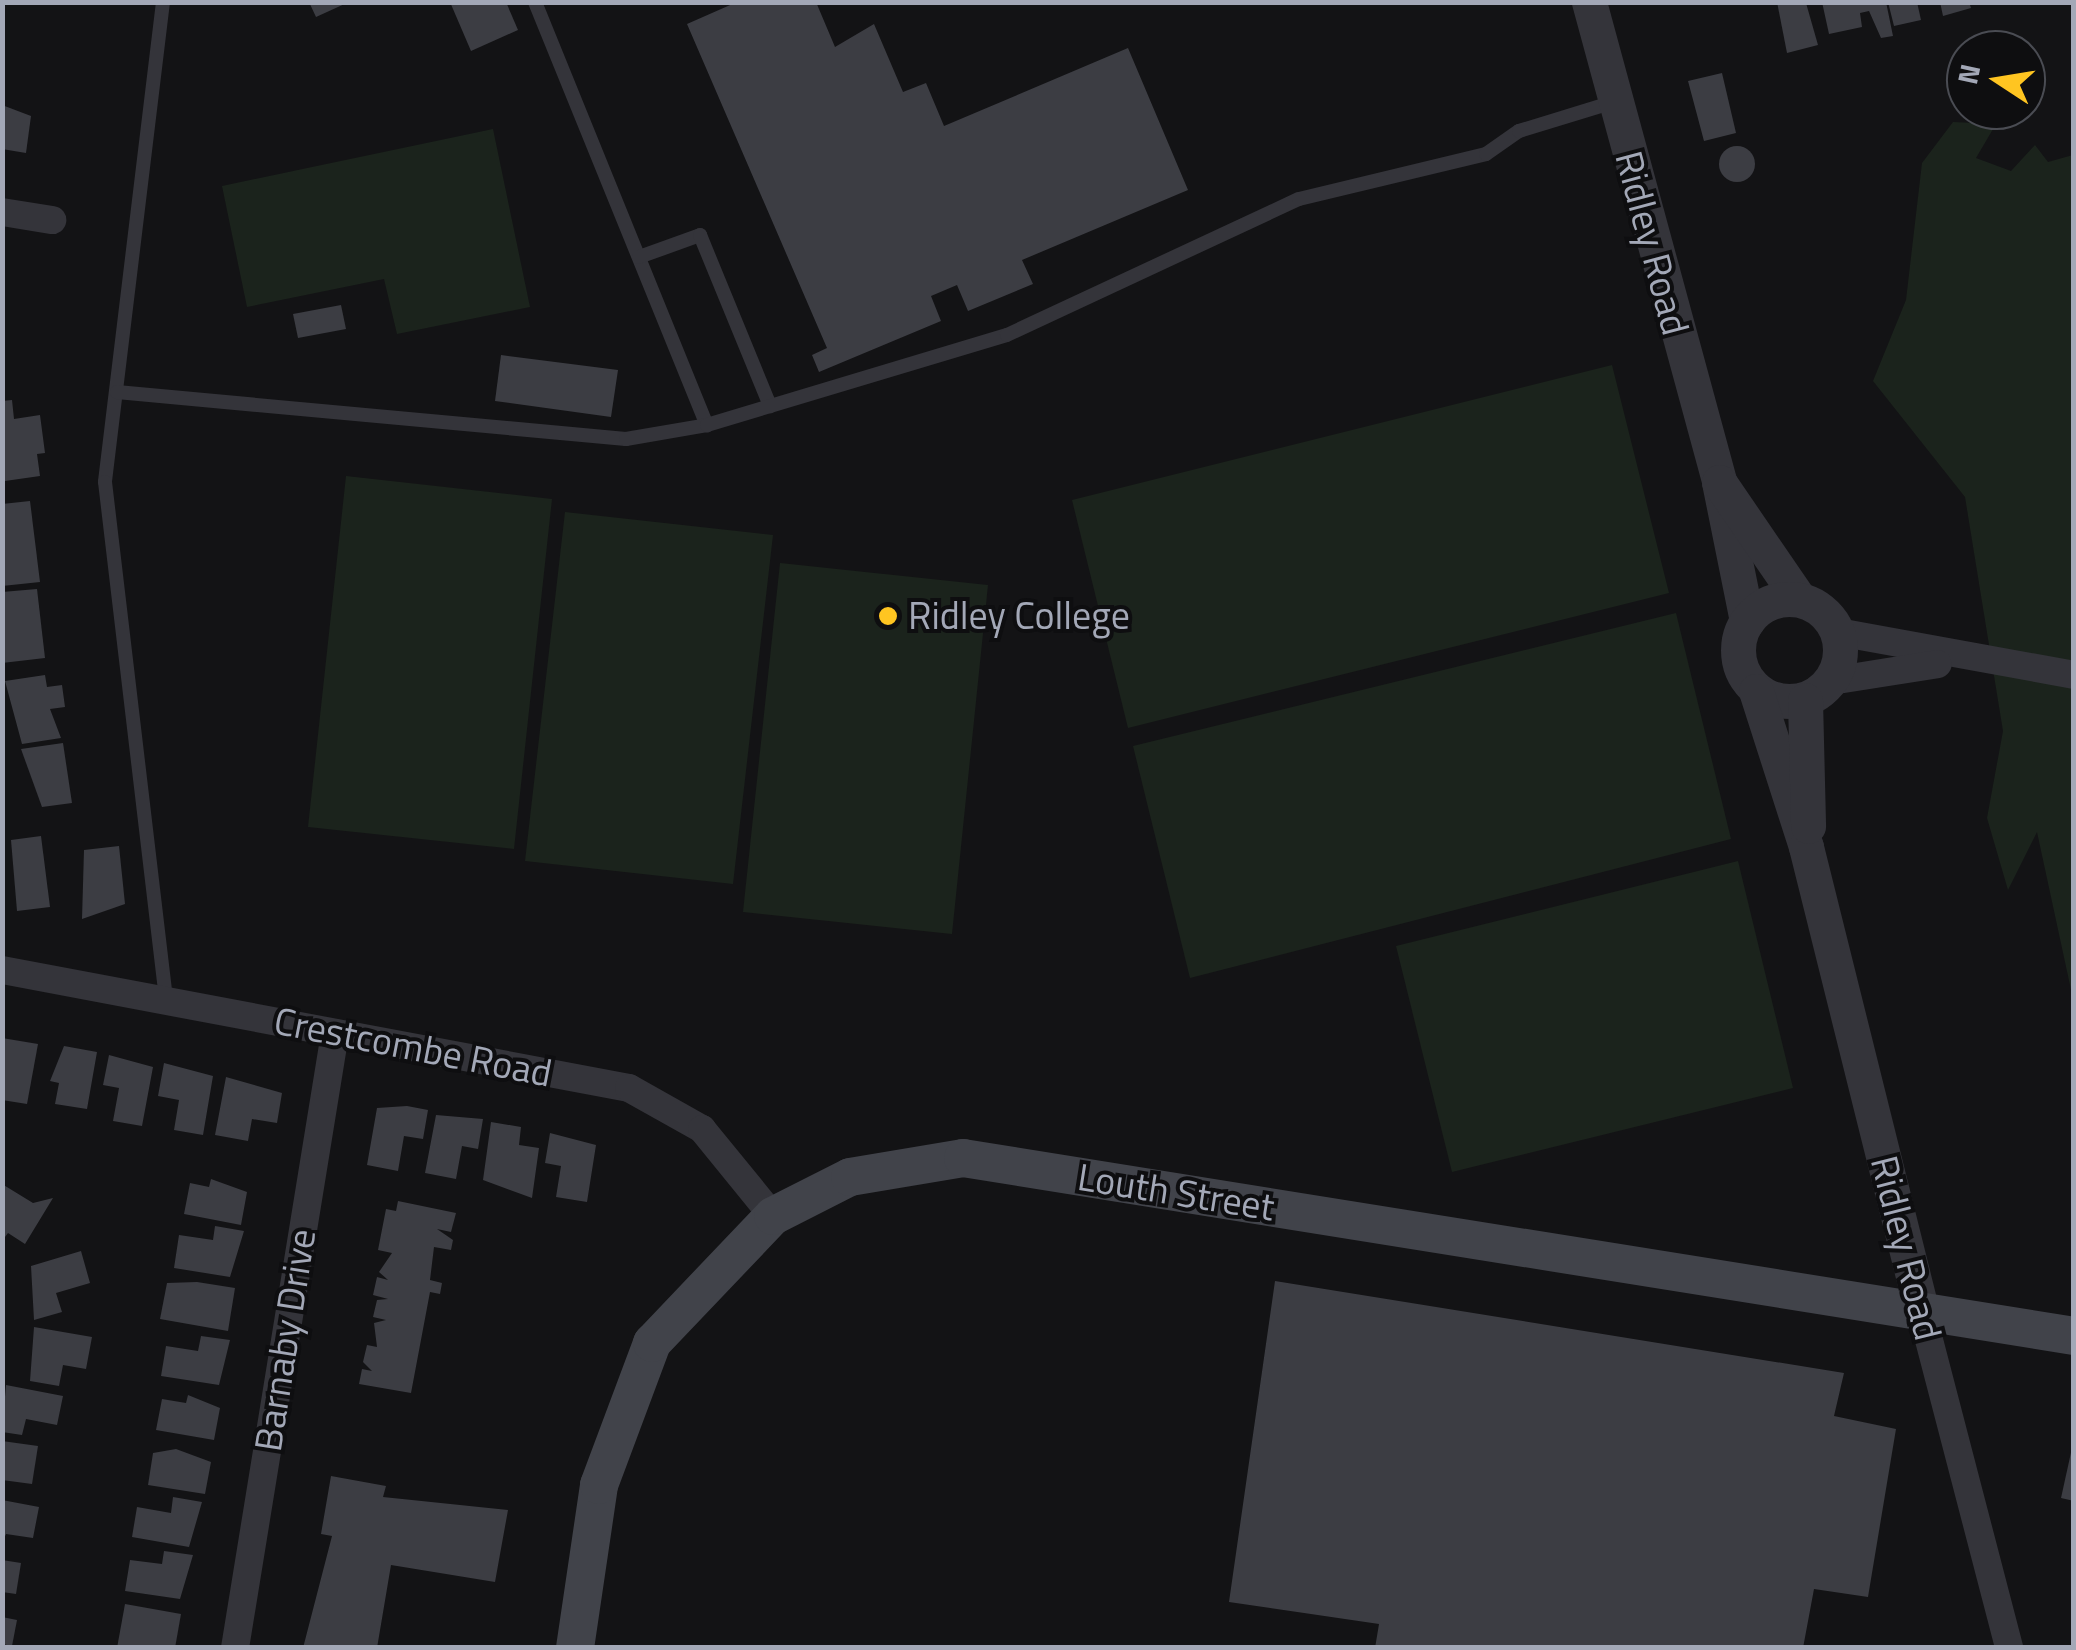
<!DOCTYPE html>
<html>
<head>
<meta charset="utf-8">
<style>
	body { margin:0 }
	#map { position:relative; width:2076px; height:1650px; overflow:hidden; background:#131315; font-family:"Titillium Web",sans-serif }
	div>[style] { position:absolute }
	.green>* { inset:0; background:#1b231c }
	.building>* { inset:0; background:#3c3d43 }
	.round { border-radius:50% }
	.service>* { height:14px; margin:-7px; padding:0 7px; transform-origin:7px; border-radius:7px; background:#34343a }
	.minor>* { height:28px; margin:-14px; padding:0 14px; transform-origin:14px; border-radius:14px; background:#34343a }
	.tertiary>* { height:35px; margin:-17.5px; padding:0 17.5px; transform-origin:17.5px; border-radius:17.5px; background:#34343a }
	.tertiary>.ring { margin:-17.5px; padding:0; box-sizing:content-box; background:none; border:35px solid #34343a; border-radius:50% }
	.secondary>* { height:38px; margin:-19px; padding:0 19px; transform-origin:19px; border-radius:19px; background:#41434a }
	.dots>* { width:28px; height:28px; translate:-50% -50%; box-sizing:border-box; border:5px solid #0e0e10; border-radius:50% }
	span { translate:-50% -50%; white-space:nowrap; text-align:center; line-height:1.15; -webkit-text-stroke:8px #0e0e10; paint-order:stroke }
	.street-label { font-size:38px; color:#a3a8b7 }
	.poi-label { font-size:38px; color:#a3a8b7 }
	.left { translate:0 -50%; text-align:left }
	.frame { position:absolute; inset:0; border:5px solid #a3a8b7; pointer-events:none }
	.north { position:absolute; left:1946px; top:30px; width:100px; height:100px; box-sizing:border-box; background:#0e0e10; border:2px solid #4a4c53; border-radius:50%; rotate:282deg; font-size:28px; font-weight:700; line-height:40px; text-align:center; color:#a3a8b7 }
	.north::after { content:''; display:block; margin:auto; width:35px; height:45px; background:#ffc521; clip-path:polygon(50% 0,100% 100%,50% 72%,0 100%) }
</style>
</head>
<body>
<div id="map">
	<div class="green">
		<div style="clip-path:polygon(1953px 122px,1996px 124px,1976px 158px,2011px 171px,2035px 145px,2048px 162px,2073px 155px,2073px 999px,2037px 832px,2008px 890px,1987px 818px,2003px 731px,1965px 497px,1873px 381px,1906px 300px,1922px 163px)"></div>
		<div style="clip-path:polygon(493px 129px,530px 307px,397px 334px,384px 279px,247px 307px,222px 186px)"></div>
		<div style="clip-path:polygon(1612px 365px,1669px 593px,1128px 728px,1072px 500px)"></div>
		<div style="clip-path:polygon(346px 476px,552px 499px,514px 849px,308px 827px)"></div>
		<div style="clip-path:polygon(565px 512px,773px 535px,733px 884px,525px 861px)"></div>
		<div style="clip-path:polygon(780px 563px,988px 585px,952px 934px,743px 912px)"></div>
		<div style="clip-path:polygon(1676px 613px,1731px 839px,1190px 978px,1133px 746px)"></div>
		<div style="clip-path:polygon(1738px 861px,1793px 1088px,1452px 1172px,1396px 946px)"></div>
	</div>
	<div class="building">
		<div style="clip-path:polygon(309px 2px,349px 2px,316px 17px)"></div>
		<div style="clip-path:polygon(450px 2px,506px 2px,518px 30px,471px 51px)"></div>
		<div style="clip-path:polygon(737px 2px,816px 2px,835px 47px,874px 24px,903px 92px,926px 83px,944px 126px,1128px 48px,1188px 190px,1022px 260px,1033px 284px,968px 311px,957px 285px,931px 296px,941px 321px,819px 372px,812px 355px,827px 348px,687px 24px)"></div>
		<div style="clip-path:polygon(1777px 2px,1806px 3px,1818px 45px,1787px 53px)"></div>
		<div style="clip-path:polygon(1822px 2px,1886px 2px,1893px 36px,1881px 38px,1869px 11px,1860px 13px,1862px 27px,1829px 34px)"></div>
		<div style="clip-path:polygon(1888px 2px,1917px 2px,1921px 20px,1894px 26px)"></div>
		<div style="clip-path:polygon(1940px 2px,1969px 2px,1971px 8px,1943px 16px)"></div>
		<div style="clip-path:polygon(1722px 73px,1736px 133px,1704px 141px,1688px 81px)"></div>
		<div style="clip-path:polygon(2px 105px,31px 116px,26px 153px,2px 149px)"></div>
		<div class="round" style="left:1719px;top:146px;width:36px;height:36px"></div>
		<div style="clip-path:polygon(341px 305px,346px 329px,298px 338px,293px 314px)"></div>
		<div style="clip-path:polygon(501px 355px,618px 370px,611px 417px,495px 401px)"></div>
		<div style="clip-path:polygon(12px 400px,14px 419px,40px 415px,45px 453px,37px 454px,40px 476px,5px 481px,2px 401px)"></div>
		<div style="clip-path:polygon(30px 501px,40px 582px,2px 586px,2px 504px)"></div>
		<div style="clip-path:polygon(37px 589px,45px 658px,2px 663px,2px 592px)"></div>
		<div style="clip-path:polygon(45px 675px,47px 687px,62px 685px,65px 707px,50px 709px,61px 738px,22px 744px,5px 681px)"></div>
		<div style="clip-path:polygon(63px 743px,72px 803px,42px 807px,21px 749px)"></div>
		<div style="clip-path:polygon(41px 836px,50px 907px,17px 911px,11px 840px)"></div>
		<div style="clip-path:polygon(119px 846px,125px 904px,82px 919px,84px 850px)"></div>
		<div style="clip-path:polygon(2px 1038px,38px 1044px,27px 1104px,2px 1100px)"></div>
		<div style="clip-path:polygon(64px 1046px,97px 1052px,87px 1109px,55px 1104px,59px 1083px,50px 1081px)"></div>
		<div style="clip-path:polygon(109px 1055px,153px 1067px,142px 1126px,113px 1121px,119px 1088px,103px 1085px)"></div>
		<div style="clip-path:polygon(164px 1063px,213px 1076px,203px 1135px,174px 1130px,179px 1100px,158px 1096px)"></div>
		<div style="clip-path:polygon(226px 1077px,282px 1093px,277px 1123px,252px 1119px,248px 1141px,215px 1135px)"></div>
		<div style="clip-path:polygon(407px 1106px,428px 1110px,423px 1139px,404px 1136px,398px 1171px,367px 1165px,377px 1108px)"></div>
		<div style="clip-path:polygon(436px 1115px,483px 1119px,478px 1149px,462px 1146px,456px 1179px,425px 1173px)"></div>
		<div style="clip-path:polygon(491px 1122px,521px 1127px,519px 1145px,539px 1148px,532px 1198px,483px 1180px)"></div>
		<div style="clip-path:polygon(550px 1133px,596px 1145px,587px 1202px,556px 1197px,561px 1166px,545px 1163px)"></div>
		<div style="clip-path:polygon(211px 1179px,247px 1192px,241px 1225px,184px 1214px,190px 1183px,209px 1187px)"></div>
		<div style="clip-path:polygon(2px 1184px,33px 1203px,53px 1198px,25px 1244px,8px 1233px,2px 1241px)"></div>
		<div style="clip-path:polygon(398px 1201px,456px 1213px,451px 1232px,437px 1229px,453px 1240px,451px 1250px,434px 1247px,430px 1280px,442px 1283px,440px 1294px,430px 1292px,411px 1393px,359px 1384px,362px 1369px,372px 1371px,363px 1362px,367px 1345px,377px 1347px,374px 1323px,386px 1320px,373px 1317px,377px 1300px,388px 1299px,373px 1295px,377px 1277px,388px 1280px,379px 1272px,392px 1253px,378px 1250px,386px 1209px,396px 1211px)"></div>
		<div style="clip-path:polygon(215px 1226px,244px 1231px,230px 1277px,174px 1268px,179px 1235px,213px 1240px)"></div>
		<div style="clip-path:polygon(81px 1251px,90px 1283px,56px 1293px,62px 1312px,34px 1320px,31px 1266px)"></div>
		<div style="clip-path:polygon(1275px 1281px,1844px 1373px,1834px 1416px,1896px 1429px,1868px 1597px,1814px 1589px,1803px 1648px,1375px 1648px,1379px 1624px,1229px 1602px)"></div>
		<div style="clip-path:polygon(197px 1282px,235px 1288px,228px 1331px,160px 1319px,167px 1283px)"></div>
		<div style="clip-path:polygon(34px 1327px,92px 1337px,86px 1369px,63px 1365px,59px 1386px,30px 1381px)"></div>
		<div style="clip-path:polygon(201px 1336px,230px 1340px,219px 1385px,161px 1376px,166px 1346px,198px 1351px)"></div>
		<div style="clip-path:polygon(6px 1385px,63px 1396px,57px 1425px,26px 1419px,22px 1435px,2px 1432px)"></div>
		<div style="clip-path:polygon(188px 1395px,220px 1408px,214px 1440px,156px 1430px,162px 1399px,186px 1403px)"></div>
		<div style="clip-path:polygon(2px 1441px,38px 1446px,32px 1484px,2px 1480px)"></div>
		<div style="clip-path:polygon(2072px 1448px,2074px 1448px,2074px 1501px,2061px 1498px)"></div>
		<div style="clip-path:polygon(176px 1449px,211px 1462px,205px 1494px,148px 1485px,153px 1453px)"></div>
		<div style="clip-path:polygon(331px 1476px,386px 1486px,383px 1497px,508px 1510px,495px 1582px,391px 1565px,377px 1648px,303px 1648px,332px 1536px,321px 1534px)"></div>
		<div style="clip-path:polygon(173px 1497px,202px 1502px,189px 1547px,132px 1537px,137px 1507px,171px 1513px)"></div>
		<div style="clip-path:polygon(2px 1500px,39px 1507px,33px 1538px,6px 1534px,2px 1543px)"></div>
		<div style="clip-path:polygon(164px 1551px,193px 1555px,180px 1599px,125px 1591px,130px 1560px,162px 1564px)"></div>
		<div style="clip-path:polygon(2px 1560px,21px 1563px,16px 1594px,2px 1592px)"></div>
		<div style="clip-path:polygon(125px 1604px,181px 1614px,175px 1648px,117px 1648px)"></div>
		<div style="clip-path:polygon(2px 1617px,17px 1620px,12px 1646px,2px 1644px)"></div>
	</div>
	<div class="service">
		<div style="left:163px;top:2px;width:483px;rotate:96.9deg"></div>
		<div style="left:105px;top:482px;width:521px;rotate:83.27deg"></div>
		<div style="left:535px;top:2px;width:457px;rotate:67.9deg"></div>
		<div style="left:639px;top:257px;width:65px;rotate:-19.8deg"></div>
		<div style="left:700px;top:235px;width:185px;rotate:67.7deg"></div>
		<div style="left:117px;top:392px;width:511px;rotate:5.28deg"></div>
		<div style="left:626px;top:439px;width:82px;rotate:-9.8deg"></div>
		<div style="left:707px;top:425px;width:313px;rotate:-16.7deg"></div>
		<div style="left:1007px;top:335px;width:322px;rotate:-25deg"></div>
		<div style="left:1299px;top:199px;width:192px;rotate:-13.5deg"></div>
		<div style="left:1486px;top:154px;width:40px;rotate:-34.9deg"></div>
		<div style="left:1519px;top:131px;width:99px;rotate:-17deg"></div>
	</div>
	<div class="minor">
		<div style="left:2px;top:212px;width:51px;rotate:9.1deg"></div>
		<div style="left:1838px;top:632px;width:240px;rotate:10.3deg"></div>
		<div style="left:1831px;top:681px;width:108px;rotate:-9deg"></div>
		<div style="left:2px;top:970px;width:638px;rotate:10.66deg"></div>
		<div style="left:629px;top:1088px;width:84px;rotate:29.3deg"></div>
		<div style="left:702px;top:1129px;width:112px;rotate:50.8deg"></div>
		<div style="left:1922px;top:1313px;width:346px;rotate:75.4deg"></div>
		<div style="left:235px;top:1648px;width:623px;rotate:-80.76deg"></div>
	</div>
	<div class="tertiary">
		<div style="left:1589px;top:2px;width:497px;rotate:74.8deg"></div>
		<div style="left:1719px;top:482px;width:142px;rotate:78.6deg"></div>
		<div style="left:1719px;top:482px;width:142px;rotate:55.6deg"></div>
		<div class="ring" style="left:1738px;top:599px;width:67px;height:67px"></div>
		<div style="left:1756px;top:691px;width:164px;rotate:72.2deg"></div>
		<div style="left:1806px;top:847px;width:480px;rotate:76deg"></div>
		<div style="left:1805px;top:700px;width:126px;rotate:88.6deg"></div>
	</div>
	<div class="secondary">
		<div style="left:575px;top:1648px;width:165px;rotate:-81.6deg"></div>
		<div style="left:599px;top:1485px;width:152px;rotate:-69.5deg"></div>
		<div style="left:652px;top:1343px;width:175px;rotate:-46.4deg"></div>
		<div style="left:773px;top:1216px;width:86px;rotate:-26.9deg"></div>
		<div style="left:850px;top:1177px;width:115px;rotate:-9.5deg"></div>
		<div style="left:963px;top:1158px;width:1125px;rotate:9.1deg"></div>
	</div>
	<div class="dots">
		<div style="left:888px;top:616px;background:#ffc521"></div>
	</div>
	<div class="street-label">
		<span style="left:1652px;top:243px;rotate:75deg">Ridley Road</span>
		<span style="left:413px;top:1047px;rotate:11deg">Crestcombe Road</span>
		<span style="left:1176px;top:1192px;rotate:9deg">Louth Street</span>
		<span style="left:1906px;top:1248px;rotate:76deg">Ridley Road</span>
		<span style="left:285px;top:1340px;rotate:-81deg">Barnaby Drive</span>
	</div>
	<div class="poi-label">
		<span class="left" style="left:908px;top:616px">Ridley College</span>
	</div>
	<div class="frame"></div>
	<div class="north">N</div>
</div>
</body>
</html>
